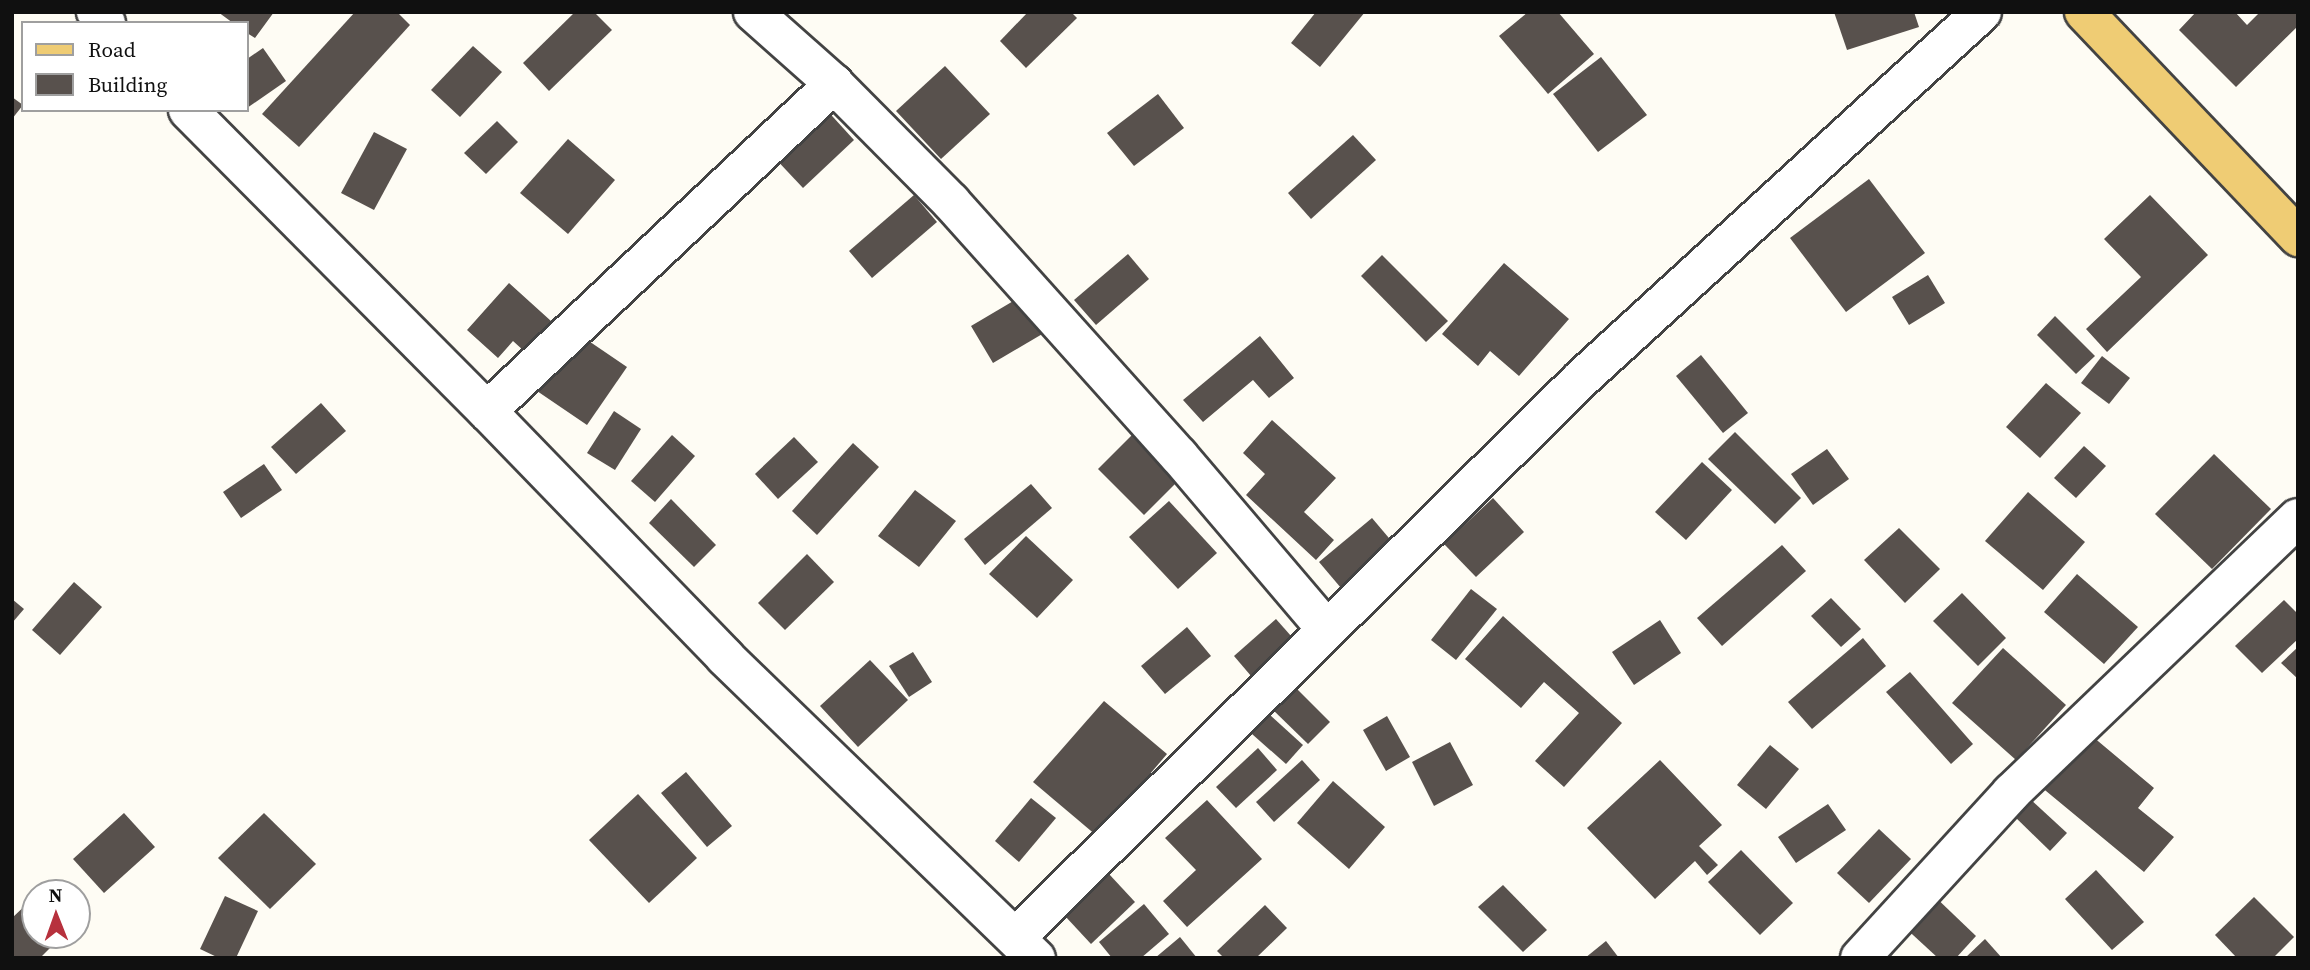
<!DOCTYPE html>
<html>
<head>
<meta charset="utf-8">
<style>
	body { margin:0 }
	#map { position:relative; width:2310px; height:970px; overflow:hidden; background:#fefcf4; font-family:"Source Serif 4",serif }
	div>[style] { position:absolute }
	.building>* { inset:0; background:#58514d }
	.roads { filter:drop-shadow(2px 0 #434343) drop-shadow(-2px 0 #434343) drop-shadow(0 2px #434343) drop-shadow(0 -2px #434343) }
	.minor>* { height:38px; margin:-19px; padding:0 19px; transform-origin:19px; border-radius:19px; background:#fff }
	.primary>* { height:38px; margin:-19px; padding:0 19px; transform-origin:19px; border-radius:19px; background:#efcc74 }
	span { translate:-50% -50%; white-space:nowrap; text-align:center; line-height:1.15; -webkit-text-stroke:7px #fff; paint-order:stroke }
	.frame { position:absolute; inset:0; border:14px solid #101010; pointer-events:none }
	.legend { position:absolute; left:21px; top:21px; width:228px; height:91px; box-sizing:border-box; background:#fff; border:2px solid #9f9f9f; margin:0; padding:9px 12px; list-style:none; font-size:21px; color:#101010 }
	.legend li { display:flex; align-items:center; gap:14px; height:35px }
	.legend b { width:35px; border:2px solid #9f9f9f }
	.north { position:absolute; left:21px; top:879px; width:70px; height:70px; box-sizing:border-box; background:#fff; border:2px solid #9f9f9f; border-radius:50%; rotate:359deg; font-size:19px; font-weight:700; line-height:28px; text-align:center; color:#101010 }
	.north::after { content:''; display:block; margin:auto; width:24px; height:32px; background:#b7313d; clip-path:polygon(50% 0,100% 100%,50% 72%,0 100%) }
</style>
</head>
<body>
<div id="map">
	<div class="building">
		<div style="clip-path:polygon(218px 12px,274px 12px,255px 38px,247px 33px,247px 23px,233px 23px)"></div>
		<div style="clip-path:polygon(355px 12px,397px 12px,410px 25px,299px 147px,262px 114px)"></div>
		<div style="clip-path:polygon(575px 12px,594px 12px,612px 30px,549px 91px,523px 63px)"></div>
		<div style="clip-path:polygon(1028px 12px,1071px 12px,1077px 18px,1026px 68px,1000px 41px)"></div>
		<div style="clip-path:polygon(1316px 12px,1365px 12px,1320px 67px,1291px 43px)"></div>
		<div style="clip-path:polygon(1528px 12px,1558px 12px,1594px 54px,1548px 94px,1499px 36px)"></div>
		<div style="clip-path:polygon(1834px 12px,1914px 12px,1919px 27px,1847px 50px)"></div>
		<div style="clip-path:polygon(2196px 12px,2235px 12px,2247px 25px,2260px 12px,2298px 12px,2298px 26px,2236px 87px,2179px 30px)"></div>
		<div style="clip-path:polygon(473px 46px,502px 72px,460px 117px,431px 90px)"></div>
		<div style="clip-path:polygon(263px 48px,286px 81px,247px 108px,247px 59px)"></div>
		<div style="clip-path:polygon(1601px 57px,1647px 115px,1598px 152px,1553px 94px)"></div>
		<div style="clip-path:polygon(945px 66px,990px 114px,941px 159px,896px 111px)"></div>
		<div style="clip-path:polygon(1158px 94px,1184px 128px,1134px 166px,1107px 133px)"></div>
		<div style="clip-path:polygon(12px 97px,23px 105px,12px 119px)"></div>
		<div style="clip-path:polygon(823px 106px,854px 140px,803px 188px,771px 154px)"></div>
		<div style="clip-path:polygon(497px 121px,518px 142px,486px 174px,464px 153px)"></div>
		<div style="clip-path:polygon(374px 132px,407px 149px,374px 210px,341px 193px)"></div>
		<div style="clip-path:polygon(1353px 135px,1376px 160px,1311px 219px,1288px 193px)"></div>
		<div style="clip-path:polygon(568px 139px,615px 180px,568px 234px,520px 193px)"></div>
		<div style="clip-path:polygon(1869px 179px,1925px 253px,1846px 312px,1790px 238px)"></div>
		<div style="clip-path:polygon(914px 195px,937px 222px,872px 278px,849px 251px)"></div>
		<div style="clip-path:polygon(2150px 195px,2208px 255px,2107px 352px,2086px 329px,2141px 277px,2104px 239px)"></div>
		<div style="clip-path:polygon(1128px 254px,1149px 279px,1096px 325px,1074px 300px)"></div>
		<div style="clip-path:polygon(1382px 255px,1448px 321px,1426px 342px,1361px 276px)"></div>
		<div style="clip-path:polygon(1504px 263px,1569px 319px,1519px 376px,1490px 351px,1478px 366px,1442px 334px)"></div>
		<div style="clip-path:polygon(1928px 275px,1945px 303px,1909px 325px,1892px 297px)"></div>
		<div style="clip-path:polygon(509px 283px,551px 321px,524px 351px,513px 341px,498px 358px,467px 330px)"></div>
		<div style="clip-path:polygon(1022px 296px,1044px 333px,993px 363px,971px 326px)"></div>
		<div style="clip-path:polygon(2055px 316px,2095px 356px,2076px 374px,2037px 335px)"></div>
		<div style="clip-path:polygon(577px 333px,627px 367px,587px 425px,537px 391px)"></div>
		<div style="clip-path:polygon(1260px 336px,1294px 378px,1269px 398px,1253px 380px,1203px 422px,1183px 400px)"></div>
		<div style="clip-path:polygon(1701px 355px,1748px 413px,1723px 433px,1676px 376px)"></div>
		<div style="clip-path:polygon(2102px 356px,2130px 378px,2109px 404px,2081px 383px)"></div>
		<div style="clip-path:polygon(2046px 383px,2081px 413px,2040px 458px,2006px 427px)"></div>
		<div style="clip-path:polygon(321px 403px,346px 431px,296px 474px,271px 447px)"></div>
		<div style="clip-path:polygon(614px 411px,641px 429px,615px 470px,587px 453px)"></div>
		<div style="clip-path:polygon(1272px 420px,1336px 478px,1304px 512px,1334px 540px,1316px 560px,1246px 495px,1265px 474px,1243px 453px)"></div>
		<div style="clip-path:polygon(1735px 432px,1801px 498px,1775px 524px,1708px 459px)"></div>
		<div style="clip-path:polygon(672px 435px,695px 456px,655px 502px,631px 481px)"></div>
		<div style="clip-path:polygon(1132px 435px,1179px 480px,1144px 515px,1098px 469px)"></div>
		<div style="clip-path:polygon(794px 437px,818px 462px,778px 499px,755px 474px)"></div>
		<div style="clip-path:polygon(853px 443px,879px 467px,817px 535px,792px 511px)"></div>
		<div style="clip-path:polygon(2084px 446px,2106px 466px,2076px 498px,2054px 478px)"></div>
		<div style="clip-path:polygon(1827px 449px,1849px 479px,1813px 505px,1791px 474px)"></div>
		<div style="clip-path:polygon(2214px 454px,2271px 509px,2212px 569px,2155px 514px)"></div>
		<div style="clip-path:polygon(1702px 462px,1732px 490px,1686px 540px,1655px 512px)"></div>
		<div style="clip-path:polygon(264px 464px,282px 490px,241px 518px,223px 492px)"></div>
		<div style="clip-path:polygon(1031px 484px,1052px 508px,985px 565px,964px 539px)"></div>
		<div style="clip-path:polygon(915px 490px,956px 521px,919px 567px,878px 536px)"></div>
		<div style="clip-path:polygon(2028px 492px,2085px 542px,2043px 590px,1985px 541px)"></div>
		<div style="clip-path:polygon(1493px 498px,1524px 532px,1476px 577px,1444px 544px)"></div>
		<div style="clip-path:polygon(671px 499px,716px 545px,694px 567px,649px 523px)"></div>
		<div style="clip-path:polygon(1169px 501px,1217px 553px,1178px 589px,1129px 537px)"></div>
		<div style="clip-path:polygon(1372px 518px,1394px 544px,1341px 588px,1319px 562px)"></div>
		<div style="clip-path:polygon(1899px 528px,1940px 569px,1905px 603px,1864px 560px)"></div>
		<div style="clip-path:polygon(1026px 536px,1073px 580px,1037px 618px,989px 574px)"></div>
		<div style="clip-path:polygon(1782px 545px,1806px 571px,1722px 646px,1697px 618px)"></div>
		<div style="clip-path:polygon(807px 554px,834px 582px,785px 630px,758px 603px)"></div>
		<div style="clip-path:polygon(2077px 574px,2138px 627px,2104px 664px,2044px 612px)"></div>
		<div style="clip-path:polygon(74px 582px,102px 607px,60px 655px,32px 630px)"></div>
		<div style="clip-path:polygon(1471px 589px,1497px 609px,1456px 660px,1431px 640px)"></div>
		<div style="clip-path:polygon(1962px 593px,2006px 638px,1978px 666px,1933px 621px)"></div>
		<div style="clip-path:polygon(1831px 598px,1861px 629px,1841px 647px,1811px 616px)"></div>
		<div style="clip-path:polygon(12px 599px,24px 609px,12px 623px)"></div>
		<div style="clip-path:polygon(2284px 600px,2298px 614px,2298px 639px,2262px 673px,2235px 646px)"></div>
		<div style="clip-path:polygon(1503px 616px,1622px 723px,1564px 787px,1535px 761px,1579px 713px,1544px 682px,1521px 708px,1465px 659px)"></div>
		<div style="clip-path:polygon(1276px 619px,1299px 645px,1257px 683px,1234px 656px)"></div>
		<div style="clip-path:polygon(1660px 620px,1681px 653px,1634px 685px,1612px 652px)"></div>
		<div style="clip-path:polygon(1187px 627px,1211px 656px,1165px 694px,1141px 666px)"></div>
		<div style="clip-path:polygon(1863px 638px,1886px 666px,1812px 729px,1788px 702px)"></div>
		<div style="clip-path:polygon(2298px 647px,2298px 679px,2281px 663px)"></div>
		<div style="clip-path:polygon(2003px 648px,2066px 705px,2016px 760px,1952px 703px)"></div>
		<div style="clip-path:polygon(913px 652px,932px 682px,909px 697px,889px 666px)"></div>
		<div style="clip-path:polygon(870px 660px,908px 700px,858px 747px,820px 706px)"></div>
		<div style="clip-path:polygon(1910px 672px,1973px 744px,1951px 764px,1886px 692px)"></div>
		<div style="clip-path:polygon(1291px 683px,1330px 722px,1308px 744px,1268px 705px)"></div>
		<div style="clip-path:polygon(1104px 701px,1167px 754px,1097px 836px,1033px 782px)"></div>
		<div style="clip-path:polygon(1260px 706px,1303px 745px,1286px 764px,1243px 726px)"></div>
		<div style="clip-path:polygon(1387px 716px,1410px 757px,1386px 771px,1363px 730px)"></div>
		<div style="clip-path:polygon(2086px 731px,2154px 788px,2138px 808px,2174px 837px,2144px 872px,2040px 786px)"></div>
		<div style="clip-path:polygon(1450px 742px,1473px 785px,1434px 806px,1412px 762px)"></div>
		<div style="clip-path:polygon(1770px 745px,1799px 769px,1766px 809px,1737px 785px)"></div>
		<div style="clip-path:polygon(1258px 748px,1277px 770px,1236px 808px,1216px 787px)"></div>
		<div style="clip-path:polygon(1302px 760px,1320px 780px,1274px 822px,1256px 802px)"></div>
		<div style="clip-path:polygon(1660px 760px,1722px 825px,1699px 846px,1718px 865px,1707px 875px,1695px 861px,1655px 899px,1587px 828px)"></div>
		<div style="clip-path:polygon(686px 772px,732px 826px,707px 847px,661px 793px)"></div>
		<div style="clip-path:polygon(1333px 781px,1385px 827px,1349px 869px,1297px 823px)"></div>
		<div style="clip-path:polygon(638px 794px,697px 858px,649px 903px,589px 840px)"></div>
		<div style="clip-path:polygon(2027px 796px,2067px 833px,2050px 851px,2011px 813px)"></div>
		<div style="clip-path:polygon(1031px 798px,1056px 818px,1019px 862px,995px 841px)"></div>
		<div style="clip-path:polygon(1207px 800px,1262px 859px,1187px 927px,1163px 901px,1196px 870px,1165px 838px)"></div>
		<div style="clip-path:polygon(1828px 804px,1846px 830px,1796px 863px,1778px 837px)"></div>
		<div style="clip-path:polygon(124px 813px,155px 847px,104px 893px,73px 859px)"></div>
		<div style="clip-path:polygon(264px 813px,316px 864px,270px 909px,218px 858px)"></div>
		<div style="clip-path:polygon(1879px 829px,1911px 859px,1869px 903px,1837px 873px)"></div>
		<div style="clip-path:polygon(1741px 850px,1793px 903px,1760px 935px,1708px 882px)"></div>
		<div style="clip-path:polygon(2096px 870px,2144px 922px,2112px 950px,2065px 899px)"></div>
		<div style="clip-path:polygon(1109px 874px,1135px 902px,1091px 944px,1065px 916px)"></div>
		<div style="clip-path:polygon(1503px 885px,1547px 930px,1523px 952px,1478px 907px)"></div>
		<div style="clip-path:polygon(1929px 891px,1976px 936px,1956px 958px,1938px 958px,1900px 923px)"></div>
		<div style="clip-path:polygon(225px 896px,258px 911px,236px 958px,219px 958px,200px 949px)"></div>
		<div style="clip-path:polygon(2254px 897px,2294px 937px,2273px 958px,2237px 958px,2215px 935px)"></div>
		<div style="clip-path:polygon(31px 900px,35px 904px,35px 935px,63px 935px,40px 958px,12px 958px,12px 918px)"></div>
		<div style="clip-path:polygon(1144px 904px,1169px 934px,1141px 958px,1112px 958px,1099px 942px)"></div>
		<div style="clip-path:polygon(1265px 905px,1287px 928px,1256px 958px,1224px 958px,1217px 951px)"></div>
		<div style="clip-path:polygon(1180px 937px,1197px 958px,1155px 958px)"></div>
		<div style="clip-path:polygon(1985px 939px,2002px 958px,1965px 958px)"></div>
		<div style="clip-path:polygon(1606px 941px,1619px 958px,1585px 958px)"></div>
	</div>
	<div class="roads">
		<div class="minor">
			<div style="left:96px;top:12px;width:15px;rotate:48deg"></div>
			<div style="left:753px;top:12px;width:108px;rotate:41.6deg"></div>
			<div style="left:834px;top:84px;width:166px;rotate:45.2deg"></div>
			<div style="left:951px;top:202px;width:341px;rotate:48.1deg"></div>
			<div style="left:1179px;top:456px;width:227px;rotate:49.6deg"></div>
			<div style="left:188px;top:110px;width:424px;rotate:45.2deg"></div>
			<div style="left:487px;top:411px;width:342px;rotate:45.9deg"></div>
			<div style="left:725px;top:657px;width:433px;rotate:44.1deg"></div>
			<div style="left:487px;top:411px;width:477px;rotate:-43.3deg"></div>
			<div style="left:1015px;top:938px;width:797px;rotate:-44.64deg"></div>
			<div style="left:1582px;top:378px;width:542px;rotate:-42.46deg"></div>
			<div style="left:1860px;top:958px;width:224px;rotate:-47.5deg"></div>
			<div style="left:2011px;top:793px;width:397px;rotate:-43.8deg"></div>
		</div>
		<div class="primary">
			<div style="left:2084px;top:12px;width:311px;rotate:46.4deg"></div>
		</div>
	</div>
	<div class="frame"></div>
	<ul class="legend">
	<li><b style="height:9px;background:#efcc74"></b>Road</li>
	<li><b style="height:19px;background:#58514d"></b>Building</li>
	</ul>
	<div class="north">N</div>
</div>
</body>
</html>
